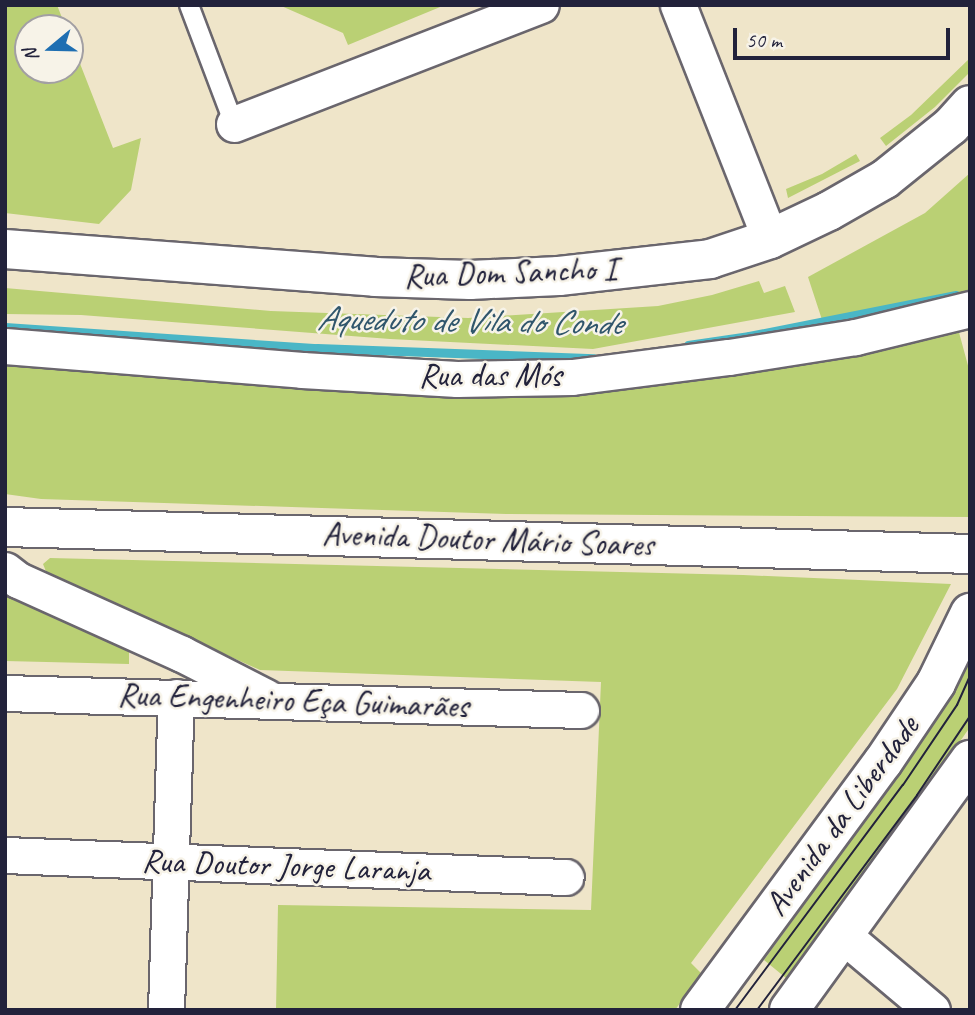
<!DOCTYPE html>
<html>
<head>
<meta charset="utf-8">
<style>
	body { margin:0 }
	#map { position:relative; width:975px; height:1015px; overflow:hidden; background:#efe5c9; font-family:Caveat,sans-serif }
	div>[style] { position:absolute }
	.green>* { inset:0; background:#bad074 }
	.stream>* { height:9px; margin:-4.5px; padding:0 4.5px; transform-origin:4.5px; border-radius:4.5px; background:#4ab6c6 }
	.roads { filter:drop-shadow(2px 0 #6a666d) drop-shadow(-2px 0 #6a666d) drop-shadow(0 2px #6a666d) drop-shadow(0 -2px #6a666d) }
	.lane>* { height:18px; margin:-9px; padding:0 9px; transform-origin:9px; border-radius:9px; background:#fff }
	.street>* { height:35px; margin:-17.5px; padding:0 17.5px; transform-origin:17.5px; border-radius:17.5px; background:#fff }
	.secondary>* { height:38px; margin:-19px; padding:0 19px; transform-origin:19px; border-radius:19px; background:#fff }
	.primary>* { height:38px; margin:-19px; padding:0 19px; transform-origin:19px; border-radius:19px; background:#fff }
	.tram>* { height:2px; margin:-1px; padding:0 1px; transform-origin:1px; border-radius:1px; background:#22223b }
	span { translate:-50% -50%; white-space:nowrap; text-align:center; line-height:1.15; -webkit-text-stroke:5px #f7f3e8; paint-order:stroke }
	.street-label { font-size:33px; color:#22223b }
	.water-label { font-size:35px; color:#30566c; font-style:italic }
	.frame { position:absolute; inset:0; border:7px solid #22223b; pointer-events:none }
	.north { position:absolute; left:14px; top:14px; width:70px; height:70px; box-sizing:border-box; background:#f7f3e8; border:2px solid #a29fa3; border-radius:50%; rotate:251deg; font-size:19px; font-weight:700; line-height:28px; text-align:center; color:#22223b }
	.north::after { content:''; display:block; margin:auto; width:24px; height:32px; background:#1f6fb2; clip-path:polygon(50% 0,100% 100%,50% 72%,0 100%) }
	.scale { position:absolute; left:733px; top:28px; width:217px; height:32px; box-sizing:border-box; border:4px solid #22223b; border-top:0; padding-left:9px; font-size:21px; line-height:24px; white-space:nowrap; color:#22223b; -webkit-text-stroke:5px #f7f3e8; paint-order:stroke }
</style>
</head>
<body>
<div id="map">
	<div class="green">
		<div style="clip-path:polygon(5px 5px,57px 5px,66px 28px,28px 28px,28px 70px,70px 70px,70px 38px,113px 148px,141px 138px,131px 190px,99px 224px,5px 213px)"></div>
		<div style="clip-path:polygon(279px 5px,445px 5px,348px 45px,343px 33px)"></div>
		<div style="clip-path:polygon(970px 58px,970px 72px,935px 107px,886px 146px,880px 138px,911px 115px)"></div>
		<div style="clip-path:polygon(856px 154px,860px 161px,788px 198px,786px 189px,822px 174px)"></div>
		<div style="clip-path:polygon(970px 173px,970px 299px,825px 329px,808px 277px,925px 213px)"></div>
		<div style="clip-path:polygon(759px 281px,764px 293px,785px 286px,795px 312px,593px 349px,390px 339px,81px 315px,5px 314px,5px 288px,271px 311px,468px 318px,658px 306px,712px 295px)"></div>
		<div style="clip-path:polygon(957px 325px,970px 373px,970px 517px,506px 514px,41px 499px,5px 494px,5px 357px,307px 384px)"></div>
		<div style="clip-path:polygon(50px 558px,743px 575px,951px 584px,897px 689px,691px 963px,702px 974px,675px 1010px,276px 1010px,278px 905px,591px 910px,601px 682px,260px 670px,47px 574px,43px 564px)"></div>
		<div style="clip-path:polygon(5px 592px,129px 647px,129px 664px,5px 661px)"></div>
		<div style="clip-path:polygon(970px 651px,970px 727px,907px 818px,786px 978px,764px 960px,915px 751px)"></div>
	</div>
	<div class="stream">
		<div style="left:5px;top:327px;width:313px;rotate:3.9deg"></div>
		<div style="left:317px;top:348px;width:277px;rotate:2.1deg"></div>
		<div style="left:688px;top:345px;width:62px;rotate:-8.4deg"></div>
		<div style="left:749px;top:336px;width:211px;rotate:-11.2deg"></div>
	</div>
	<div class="roads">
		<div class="lane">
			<div style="left:189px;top:5px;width:127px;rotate:69.3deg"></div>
		</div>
		<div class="street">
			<div style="left:678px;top:5px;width:251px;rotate:68.5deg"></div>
			<div style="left:234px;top:124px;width:329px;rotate:-21.2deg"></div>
			<div style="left:5px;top:346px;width:298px;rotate:4.6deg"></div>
			<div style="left:302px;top:370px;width:155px;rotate:3.3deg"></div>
			<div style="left:457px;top:379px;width:115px;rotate:-1deg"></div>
			<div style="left:572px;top:377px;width:158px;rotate:-7.3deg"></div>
			<div style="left:729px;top:357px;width:128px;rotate:-9deg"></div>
			<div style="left:855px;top:337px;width:118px;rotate:-13.7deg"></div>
			<div style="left:5px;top:570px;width:16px;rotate:38deg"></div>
			<div style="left:18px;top:580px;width:180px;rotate:24.3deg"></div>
			<div style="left:182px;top:654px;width:94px;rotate:27.1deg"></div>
			<div style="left:5px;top:693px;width:576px;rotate:1.69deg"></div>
			<div style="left:5px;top:855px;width:561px;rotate:2.25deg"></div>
			<div style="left:844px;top:936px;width:115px;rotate:40.1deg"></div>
			<div style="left:166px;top:1010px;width:313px;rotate:-88.2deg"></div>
		</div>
		<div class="secondary">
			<div style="left:5px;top:249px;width:371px;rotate:4.3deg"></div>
			<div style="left:375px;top:277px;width:95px;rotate:1.8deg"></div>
			<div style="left:470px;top:280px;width:89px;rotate:-2.6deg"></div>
			<div style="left:559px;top:276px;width:152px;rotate:-6.4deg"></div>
			<div style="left:710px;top:259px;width:63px;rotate:-18.4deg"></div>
			<div style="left:770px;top:239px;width:65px;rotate:-25.4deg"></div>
			<div style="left:829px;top:211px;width:64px;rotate:-29.7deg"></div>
			<div style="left:885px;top:179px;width:85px;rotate:-38.8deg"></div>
			<div style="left:951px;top:126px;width:28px;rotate:-48deg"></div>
			<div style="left:700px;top:1010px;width:308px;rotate:-53.6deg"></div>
			<div style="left:883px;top:762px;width:95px;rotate:-56.1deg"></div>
			<div style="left:936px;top:683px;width:78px;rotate:-64.1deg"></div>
			<div style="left:789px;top:1010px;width:309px;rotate:-54.1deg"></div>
		</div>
		<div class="primary">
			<div style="left:5px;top:527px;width:965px;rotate:1.6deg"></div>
		</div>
	</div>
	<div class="tram">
		<div style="left:735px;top:1010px;width:281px;rotate:-53.3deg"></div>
		<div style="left:903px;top:785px;width:97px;rotate:-56deg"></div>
		<div style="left:957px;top:705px;width:32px;rotate:-66deg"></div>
		<div style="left:757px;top:1010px;width:268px;rotate:-53.3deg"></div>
		<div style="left:917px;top:795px;width:95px;rotate:-56.1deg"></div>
	</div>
	<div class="street-label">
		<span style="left:510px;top:273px;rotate:-2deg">Rua Dom Sancho I</span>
		<span style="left:490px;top:376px">Rua das Mós</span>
		<span style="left:488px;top:540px;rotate:2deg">Avenida Doutor Mário Soares</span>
		<span style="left:293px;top:701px;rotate:2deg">Rua Engenheiro Eça Guimarães</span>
		<span style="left:842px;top:816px;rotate:-54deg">Avenida da Liberdade</span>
		<span style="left:286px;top:866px;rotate:2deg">Rua Doutor Jorge Laranja</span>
	</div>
	<div class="water-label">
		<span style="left:469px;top:321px;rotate:1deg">Aqueduto de Vila do Conde</span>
	</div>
	<div class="frame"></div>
	<div class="north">N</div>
	<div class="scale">50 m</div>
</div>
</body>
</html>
